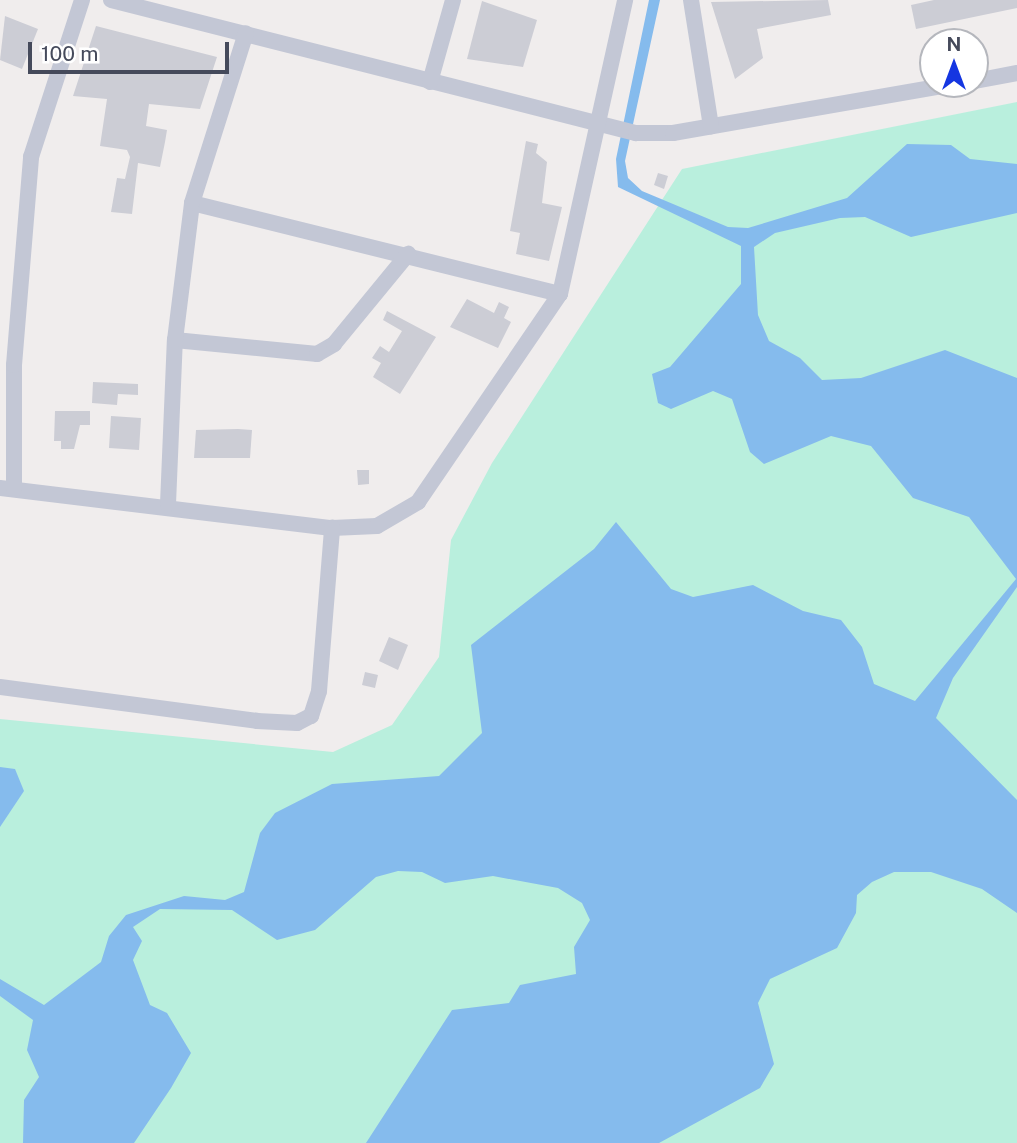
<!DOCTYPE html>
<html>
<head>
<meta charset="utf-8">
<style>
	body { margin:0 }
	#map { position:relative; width:1017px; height:1143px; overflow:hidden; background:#f0eded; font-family:"Public Sans",sans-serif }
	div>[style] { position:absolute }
	.green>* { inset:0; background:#b9efdd }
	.water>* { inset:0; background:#85bbed }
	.building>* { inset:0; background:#cccdd5 }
	.minor>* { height:16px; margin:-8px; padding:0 8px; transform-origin:8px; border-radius:8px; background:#c3c7d5 }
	span { translate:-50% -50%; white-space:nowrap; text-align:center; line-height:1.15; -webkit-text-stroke:7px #fff; paint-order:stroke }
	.north { position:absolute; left:919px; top:28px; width:70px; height:70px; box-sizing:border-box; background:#fff; border:2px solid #b5b7bd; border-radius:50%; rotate:0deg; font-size:19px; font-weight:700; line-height:28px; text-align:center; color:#454a5b }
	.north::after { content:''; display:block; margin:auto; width:24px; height:32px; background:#1536e1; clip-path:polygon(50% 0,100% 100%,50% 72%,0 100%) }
	.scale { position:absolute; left:28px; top:42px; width:201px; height:32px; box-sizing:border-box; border:4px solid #454a5b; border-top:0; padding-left:9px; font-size:21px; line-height:24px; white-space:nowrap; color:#454a5b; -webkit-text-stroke:5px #fff; paint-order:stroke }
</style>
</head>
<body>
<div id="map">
	<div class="green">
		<div style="clip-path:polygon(1017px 102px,1017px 1143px,0 1143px,0 719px,333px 752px,392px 725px,439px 657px,451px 540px,492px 463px,682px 169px)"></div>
	</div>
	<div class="water">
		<div style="clip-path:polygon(649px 0,660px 0,625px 161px,628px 178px,642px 191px,728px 227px,748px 228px,847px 198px,907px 144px,951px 145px,970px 159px,1017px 164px,1017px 213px,911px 237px,865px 217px,840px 218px,775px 233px,754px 247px,758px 315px,769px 341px,800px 358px,822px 380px,861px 378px,945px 350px,1017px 378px,1017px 587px,953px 678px,936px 718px,1017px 800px,1017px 913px,982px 889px,931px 872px,894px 872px,872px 882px,857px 895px,856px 913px,837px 948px,770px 979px,758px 1003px,774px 1064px,760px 1088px,659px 1143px,366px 1143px,452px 1010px,509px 1003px,520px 985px,576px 974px,574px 947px,590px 920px,582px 903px,558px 888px,493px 876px,445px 883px,422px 872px,398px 871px,376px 877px,315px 930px,277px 940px,232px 910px,160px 909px,133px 927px,142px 941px,133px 960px,150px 1005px,167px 1013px,191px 1053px,171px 1088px,134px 1143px,23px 1143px,24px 1100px,39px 1077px,27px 1050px,33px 1020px,0 996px,0 979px,44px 1005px,101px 962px,109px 936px,126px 915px,184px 896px,225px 900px,244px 892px,260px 833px,275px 813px,332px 784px,439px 776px,482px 733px,471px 645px,594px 549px,616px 522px,671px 589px,693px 597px,753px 585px,803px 611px,841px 620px,862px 647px,874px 684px,915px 701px,1016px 579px,969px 517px,913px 498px,871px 446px,831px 436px,764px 464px,750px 452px,732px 399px,713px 391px,671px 409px,658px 403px,652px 374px,670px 367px,741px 284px,741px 246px,618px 187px,616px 159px)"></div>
		<div style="clip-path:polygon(0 767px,15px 769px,24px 791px,0 827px)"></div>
	</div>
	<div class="building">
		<div style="clip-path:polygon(828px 0,831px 15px,757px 29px,763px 58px,735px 79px,711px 2px)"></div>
		<div style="clip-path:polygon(934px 0,1017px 0,1017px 8px,916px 29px,911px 5px)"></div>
		<div style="clip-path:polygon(482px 1px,537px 20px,523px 67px,467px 59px)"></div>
		<div style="clip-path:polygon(5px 16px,38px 29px,22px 69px,0 60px)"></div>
		<div style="clip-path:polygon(96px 26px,217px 57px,200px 109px,149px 104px,146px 126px,167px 130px,165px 142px,160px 167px,138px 163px,132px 214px,111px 212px,117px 178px,125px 179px,130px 157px,127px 150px,100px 146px,107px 99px,73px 96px)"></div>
		<div style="clip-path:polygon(526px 141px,538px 144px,536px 153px,547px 162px,542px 203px,562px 207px,549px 261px,516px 254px,520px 233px,510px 231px)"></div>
		<div style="clip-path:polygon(658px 173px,668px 176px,664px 189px,654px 185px)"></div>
		<div style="clip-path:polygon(467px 299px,494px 313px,499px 302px,509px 307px,504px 318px,511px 322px,498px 348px,450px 327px)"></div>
		<div style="clip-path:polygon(387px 311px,436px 337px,400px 394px,373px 377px,381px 363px,372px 358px,380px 346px,389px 352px,402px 331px,383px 320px)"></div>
		<div style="clip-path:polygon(93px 382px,138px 384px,138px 395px,118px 394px,117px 405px,92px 403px)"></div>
		<div style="clip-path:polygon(55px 411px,90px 411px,90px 425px,80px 425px,74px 449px,61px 449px,61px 441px,54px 441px)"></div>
		<div style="clip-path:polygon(111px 416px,141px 418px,139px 450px,109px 448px)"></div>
		<div style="clip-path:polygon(238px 429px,252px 430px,250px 458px,194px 458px,196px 430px)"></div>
		<div style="clip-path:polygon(357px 470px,369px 470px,369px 484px,358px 485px)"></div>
		<div style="clip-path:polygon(389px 637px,408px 645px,398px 670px,379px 661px)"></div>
		<div style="clip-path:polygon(365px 672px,378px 675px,375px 688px,362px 685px)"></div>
	</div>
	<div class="minor">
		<div style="left:111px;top:0;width:542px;rotate:14.22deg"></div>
		<div style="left:636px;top:133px;width:37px"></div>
		<div style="left:673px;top:133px;width:286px;rotate:-9.9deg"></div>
		<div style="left:691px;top:0;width:128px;rotate:81deg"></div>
		<div style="left:975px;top:81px;width:43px;rotate:-10.8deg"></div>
		<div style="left:430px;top:82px;width:85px;rotate:-74.3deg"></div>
		<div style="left:192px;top:203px;width:379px;rotate:13.9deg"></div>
		<div style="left:175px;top:340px;width:143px;rotate:5.6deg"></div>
		<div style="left:317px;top:354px;width:20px;rotate:-30deg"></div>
		<div style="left:334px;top:344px;width:117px;rotate:-50.6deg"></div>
		<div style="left:0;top:488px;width:334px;rotate:6.9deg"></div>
		<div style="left:332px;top:528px;width:45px;rotate:-2.5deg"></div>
		<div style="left:377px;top:526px;width:48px;rotate:-30.3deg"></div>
		<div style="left:418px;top:502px;width:252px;rotate:-55.7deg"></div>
		<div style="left:560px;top:294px;width:301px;rotate:-77.5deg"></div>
		<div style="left:14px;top:489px;width:124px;rotate:-90deg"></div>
		<div style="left:14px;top:365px;width:209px;rotate:-85.3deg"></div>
		<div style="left:31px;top:157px;width:165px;rotate:-72deg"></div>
		<div style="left:168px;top:504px;width:164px;rotate:-87.6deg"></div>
		<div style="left:175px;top:340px;width:138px;rotate:-82.9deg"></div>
		<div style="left:192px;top:203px;width:178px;rotate:-72.4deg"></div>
		<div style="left:0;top:687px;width:259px;rotate:7.5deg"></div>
		<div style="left:257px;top:721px;width:40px;rotate:2.9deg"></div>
		<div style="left:297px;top:723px;width:16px;rotate:-27deg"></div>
		<div style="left:311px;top:716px;width:26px;rotate:-72deg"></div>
		<div style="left:319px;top:691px;width:164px;rotate:-85.4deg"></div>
	</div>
	<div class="north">N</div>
	<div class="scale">100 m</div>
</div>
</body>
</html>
